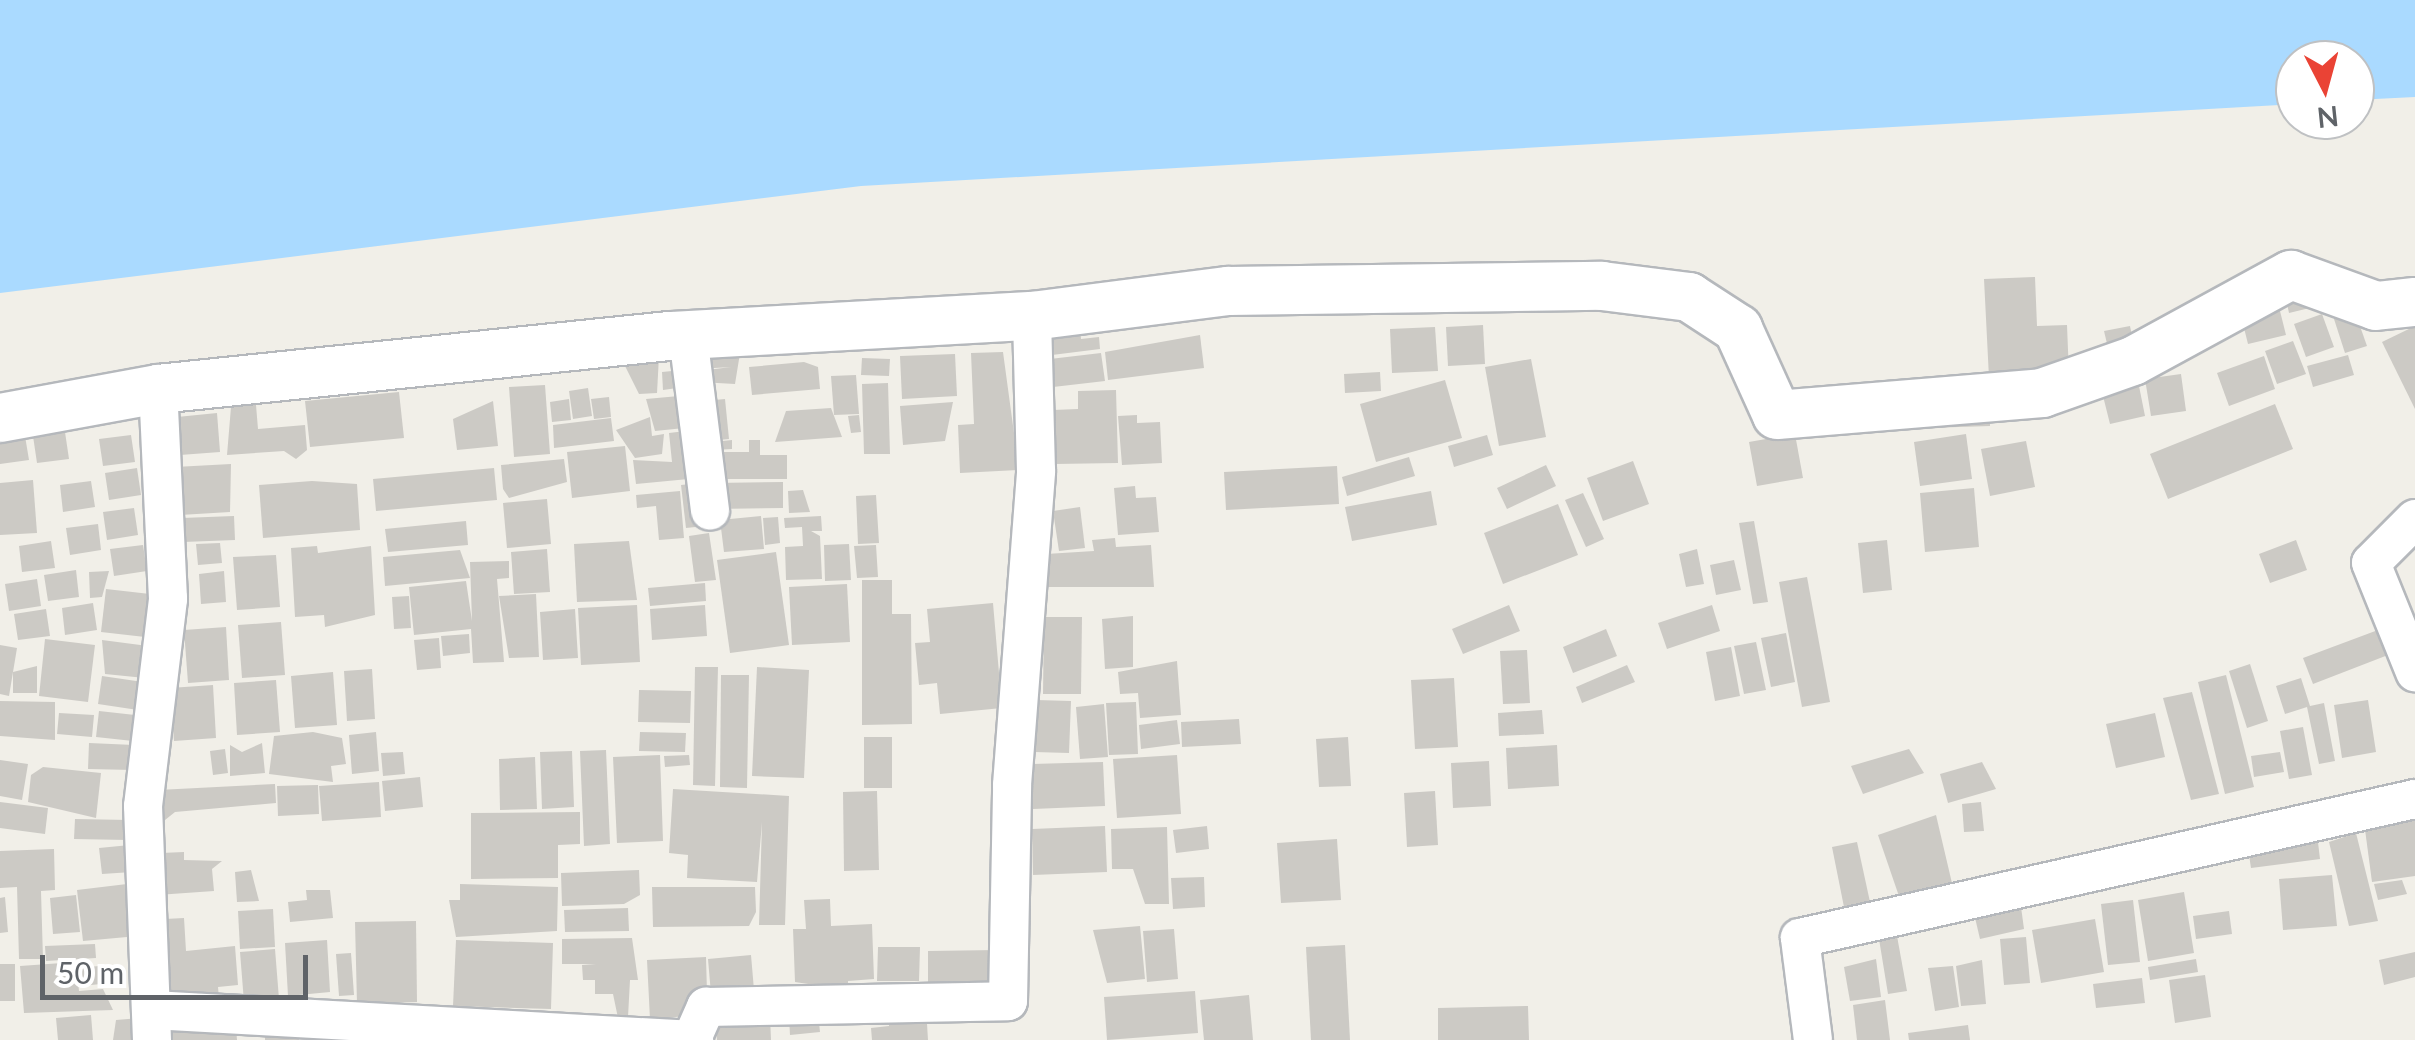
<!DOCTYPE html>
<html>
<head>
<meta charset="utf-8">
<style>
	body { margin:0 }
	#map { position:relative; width:2415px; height:1040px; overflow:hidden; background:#f1efe8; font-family:Lato,sans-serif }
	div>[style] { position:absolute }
	.water>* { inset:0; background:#aadaff }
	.building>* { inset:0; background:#cccac5 }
	.roads { filter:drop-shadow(2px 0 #b5b8bc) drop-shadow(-2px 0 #b5b8bc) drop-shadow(0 2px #b5b8bc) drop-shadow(0 -2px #b5b8bc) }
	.minor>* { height:38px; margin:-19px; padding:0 19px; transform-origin:19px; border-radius:19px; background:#fff }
	.tertiary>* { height:48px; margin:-24px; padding:0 24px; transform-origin:24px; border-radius:24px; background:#fff }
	span { translate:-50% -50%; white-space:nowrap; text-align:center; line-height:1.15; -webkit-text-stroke:10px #fff; paint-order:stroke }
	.north { position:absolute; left:2275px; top:40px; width:100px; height:100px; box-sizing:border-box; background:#fff; border:2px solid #bfc1c3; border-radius:50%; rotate:174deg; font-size:28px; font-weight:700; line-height:40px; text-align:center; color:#5f6368 }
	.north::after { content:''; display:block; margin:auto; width:35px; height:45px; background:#ea4335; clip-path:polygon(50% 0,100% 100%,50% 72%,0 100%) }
	.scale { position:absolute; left:40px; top:955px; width:268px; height:45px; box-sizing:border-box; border:5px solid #5f6368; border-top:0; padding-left:12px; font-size:30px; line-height:35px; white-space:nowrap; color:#5f6368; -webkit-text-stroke:8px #fff; paint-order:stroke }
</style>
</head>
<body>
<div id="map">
	<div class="water">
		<div style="clip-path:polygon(0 0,2415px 0,2415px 97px,2355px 100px,2355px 60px,2295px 60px,2295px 104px,861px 186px,0 293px)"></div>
	</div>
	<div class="building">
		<div style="clip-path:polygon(2035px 277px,2037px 326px,2067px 325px,2069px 375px,1989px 378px,1984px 279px)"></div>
		<div style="clip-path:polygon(2286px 299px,2322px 305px,2289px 313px)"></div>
		<div style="clip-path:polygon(2279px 307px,2286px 335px,2248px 344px,2241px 316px)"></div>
		<div style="clip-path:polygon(2355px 312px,2367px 346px,2345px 353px,2334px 319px)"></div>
		<div style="clip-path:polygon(2322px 314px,2334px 347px,2306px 357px,2294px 324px)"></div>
		<div style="clip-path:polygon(1483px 325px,1485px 364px,1448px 366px,1446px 327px)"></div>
		<div style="clip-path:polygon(2130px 326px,2134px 346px,2109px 352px,2104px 331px)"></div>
		<div style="clip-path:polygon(2415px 326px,2415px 409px,2382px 342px)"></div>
		<div style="clip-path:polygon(1080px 327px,1081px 339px,1099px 337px,1100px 349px,1052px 355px,1049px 330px)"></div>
		<div style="clip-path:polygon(1435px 327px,1438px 371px,1392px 373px,1390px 329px)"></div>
		<div style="clip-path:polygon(1200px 335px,1204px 368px,1108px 380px,1105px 352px)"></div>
		<div style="clip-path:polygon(2293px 341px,2306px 374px,2277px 384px,2265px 351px)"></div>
		<div style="clip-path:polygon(741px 347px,735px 384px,700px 382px,699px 371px,731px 367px,698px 369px,697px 350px)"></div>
		<div style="clip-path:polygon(1003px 352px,1019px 470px,960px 473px,958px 425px,974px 424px,971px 353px)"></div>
		<div style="clip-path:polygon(1101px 353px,1105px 381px,1053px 387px,1050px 359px)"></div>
		<div style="clip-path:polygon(955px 354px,957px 396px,902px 399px,900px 356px)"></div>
		<div style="clip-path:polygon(2348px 355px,2354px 375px,2313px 387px,2307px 366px)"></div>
		<div style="clip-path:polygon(659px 356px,657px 393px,639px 394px,622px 360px)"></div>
		<div style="clip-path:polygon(2264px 356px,2275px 389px,2229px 406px,2217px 373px)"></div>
		<div style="clip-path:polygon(862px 358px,890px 359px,889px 376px,861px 375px)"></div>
		<div style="clip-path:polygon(1531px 359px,1546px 437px,1499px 446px,1485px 367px)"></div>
		<div style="clip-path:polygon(804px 362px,818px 367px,820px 389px,752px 395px,749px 367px)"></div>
		<div style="clip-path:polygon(682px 370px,684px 387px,663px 390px,662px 372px)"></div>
		<div style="clip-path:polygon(1380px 372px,1381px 391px,1345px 393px,1344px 374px)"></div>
		<div style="clip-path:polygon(2181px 374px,2186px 411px,2151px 416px,2145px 379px)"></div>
		<div style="clip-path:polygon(856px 375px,859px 414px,834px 415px,831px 376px)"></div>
		<div style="clip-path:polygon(2137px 376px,2145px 416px,2110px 424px,2100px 384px)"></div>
		<div style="clip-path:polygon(1445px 380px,1462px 438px,1376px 462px,1360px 404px)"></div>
		<div style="clip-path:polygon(888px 383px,890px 454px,864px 454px,862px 384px)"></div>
		<div style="clip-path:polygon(545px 385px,550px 454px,514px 457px,509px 387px)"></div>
		<div style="clip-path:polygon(588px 388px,592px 416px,573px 419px,569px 391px)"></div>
		<div style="clip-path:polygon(1116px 390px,1118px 463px,1055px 464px,1053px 410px,1078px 409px,1078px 391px)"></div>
		<div style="clip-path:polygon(399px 392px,404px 438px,310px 447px,305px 401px)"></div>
		<div style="clip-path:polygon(255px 393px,258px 429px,305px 425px,307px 450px,296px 459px,284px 451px,227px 455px,232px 395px)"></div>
		<div style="clip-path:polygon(690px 395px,694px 427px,655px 431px,646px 399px)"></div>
		<div style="clip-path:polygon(609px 397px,611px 417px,594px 419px,591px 399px)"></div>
		<div style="clip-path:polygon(569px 399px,571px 420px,552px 422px,550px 402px)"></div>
		<div style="clip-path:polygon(725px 399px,729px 439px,709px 441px,704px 401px)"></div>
		<div style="clip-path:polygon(493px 401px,498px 446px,457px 450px,453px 419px)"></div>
		<div style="clip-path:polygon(953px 402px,945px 441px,903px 445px,900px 406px)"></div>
		<div style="clip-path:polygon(2275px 404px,2293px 449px,2168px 499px,2150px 454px)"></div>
		<div style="clip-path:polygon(1990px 406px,1990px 426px,1927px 428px,1926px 407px)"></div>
		<div style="clip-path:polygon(831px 408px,842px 437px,775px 442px,786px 411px)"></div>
		<div style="clip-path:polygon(217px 413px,220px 452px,180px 455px,177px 417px)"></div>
		<div style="clip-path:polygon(859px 415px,861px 432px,851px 433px,848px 416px)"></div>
		<div style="clip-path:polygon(1137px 415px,1137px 423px,1160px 422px,1162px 463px,1122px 465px,1118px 416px)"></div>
		<div style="clip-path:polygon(650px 417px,652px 436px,664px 434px,662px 454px,635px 458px,616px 430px)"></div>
		<div style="clip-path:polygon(611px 418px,614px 441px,554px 448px,553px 425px)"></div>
		<div style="clip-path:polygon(24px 430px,29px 460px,0 464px,0 434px)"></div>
		<div style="clip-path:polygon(694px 430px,699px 478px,636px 484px,633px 460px,672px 462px,669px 433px)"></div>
		<div style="clip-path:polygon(65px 432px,69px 459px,37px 463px,33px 436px)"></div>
		<div style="clip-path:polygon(1795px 434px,1803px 478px,1757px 486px,1749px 442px)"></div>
		<div style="clip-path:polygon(1966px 434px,1972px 479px,1920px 486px,1914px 442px)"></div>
		<div style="clip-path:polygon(131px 435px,135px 462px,103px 466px,99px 439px)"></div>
		<div style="clip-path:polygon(1487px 435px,1493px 455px,1454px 467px,1448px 446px)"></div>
		<div style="clip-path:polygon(732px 440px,732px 449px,714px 450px,713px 442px)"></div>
		<div style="clip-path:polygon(749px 440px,760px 440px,760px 455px,787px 455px,787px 479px,713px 479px,713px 452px,749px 452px)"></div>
		<div style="clip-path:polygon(2026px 441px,2035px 487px,1990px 496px,1981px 449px)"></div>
		<div style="clip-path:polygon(625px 446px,630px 491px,572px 498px,567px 452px)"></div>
		<div style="clip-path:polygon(1409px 457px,1415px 476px,1347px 496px,1342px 477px)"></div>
		<div style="clip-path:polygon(564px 459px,567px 482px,509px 498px,503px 489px,501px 465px)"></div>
		<div style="clip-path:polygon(1633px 461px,1649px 504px,1603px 521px,1587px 478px)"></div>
		<div style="clip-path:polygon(231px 464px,230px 512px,180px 515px,175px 467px)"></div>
		<div style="clip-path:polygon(1546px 465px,1556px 486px,1507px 509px,1497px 488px)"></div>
		<div style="clip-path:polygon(1337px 466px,1339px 504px,1226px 510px,1224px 472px)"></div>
		<div style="clip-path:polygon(137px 468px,141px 495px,109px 500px,105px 473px)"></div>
		<div style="clip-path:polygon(494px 468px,497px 500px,376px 511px,373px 479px)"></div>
		<div style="clip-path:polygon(33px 480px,37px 533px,0 535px,0 483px)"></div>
		<div style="clip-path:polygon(91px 481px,95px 507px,63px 512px,60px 485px)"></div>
		<div style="clip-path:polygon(312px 481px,357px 484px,360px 530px,263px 538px,259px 485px)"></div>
		<div style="clip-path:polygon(783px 482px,783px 508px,714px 509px,713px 483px)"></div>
		<div style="clip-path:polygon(700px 483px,705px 526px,686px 528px,681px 485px)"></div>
		<div style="clip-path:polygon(1135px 486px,1136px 498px,1156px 497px,1159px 532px,1118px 535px,1114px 488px)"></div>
		<div style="clip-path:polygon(1974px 488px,1979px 547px,1925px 552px,1920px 493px)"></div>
		<div style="clip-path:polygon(803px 490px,810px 512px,789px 513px,788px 491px)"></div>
		<div style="clip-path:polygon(680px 491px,684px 538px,659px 540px,656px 506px,637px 508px,636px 495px)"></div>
		<div style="clip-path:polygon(1431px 491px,1437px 525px,1352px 541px,1345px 507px)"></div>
		<div style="clip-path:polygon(1583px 493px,1604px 539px,1586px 547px,1565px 500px)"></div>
		<div style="clip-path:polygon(876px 495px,879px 543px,858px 544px,856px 496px)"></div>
		<div style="clip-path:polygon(547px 499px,551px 544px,507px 548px,503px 503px)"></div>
		<div style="clip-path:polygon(1558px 504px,1578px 555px,1503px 584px,1484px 533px)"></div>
		<div style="clip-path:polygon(1080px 507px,1085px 548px,1059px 551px,1053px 511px)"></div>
		<div style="clip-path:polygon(134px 508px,138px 535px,107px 540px,103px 512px)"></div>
		<div style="clip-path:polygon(234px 516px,235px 540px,183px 542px,182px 518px)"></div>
		<div style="clip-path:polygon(761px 516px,764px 549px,724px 552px,720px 520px)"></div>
		<div style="clip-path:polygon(821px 516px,822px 531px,811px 531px,820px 536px,822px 579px,786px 580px,785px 547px,803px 546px,802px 527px,785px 528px,784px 518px)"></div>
		<div style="clip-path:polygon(778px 517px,780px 543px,765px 545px,763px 518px)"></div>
		<div style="clip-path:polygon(466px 521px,468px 545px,388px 552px,385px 529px)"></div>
		<div style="clip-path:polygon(1754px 521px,1768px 602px,1753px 604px,1739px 523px)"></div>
		<div style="clip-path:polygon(98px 524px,101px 550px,70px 555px,66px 528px)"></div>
		<div style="clip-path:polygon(709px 533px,716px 580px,695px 582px,689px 536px)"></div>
		<div style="clip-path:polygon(1115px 538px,1116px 547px,1151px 545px,1154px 587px,1048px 587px,1046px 554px,1094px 551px,1092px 540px)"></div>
		<div style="clip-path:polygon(1887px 540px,1892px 590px,1863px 593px,1858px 543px)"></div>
		<div style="clip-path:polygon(2296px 540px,2307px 570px,2270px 583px,2259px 554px)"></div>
		<div style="clip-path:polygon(51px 541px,55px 568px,22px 572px,19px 546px)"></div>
		<div style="clip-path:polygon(629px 541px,637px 600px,577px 602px,574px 544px)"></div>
		<div style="clip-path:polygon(220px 543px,222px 563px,198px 565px,196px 544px)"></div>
		<div style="clip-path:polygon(849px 544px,851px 580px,825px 581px,824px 545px)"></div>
		<div style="clip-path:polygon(143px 545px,147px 571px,114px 576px,110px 549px)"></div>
		<div style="clip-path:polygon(876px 545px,878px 577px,857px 578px,854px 546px)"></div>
		<div style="clip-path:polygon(317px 546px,318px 553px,371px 546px,375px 615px,325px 627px,324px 615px,295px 617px,291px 548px)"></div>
		<div style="clip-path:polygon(547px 549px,550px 592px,514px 594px,511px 552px)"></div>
		<div style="clip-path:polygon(1697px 549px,1704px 584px,1686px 587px,1679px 554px)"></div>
		<div style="clip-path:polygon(460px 550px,470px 578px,385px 586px,383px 557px)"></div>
		<div style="clip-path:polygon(776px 552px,789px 645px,730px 653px,717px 560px)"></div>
		<div style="clip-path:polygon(276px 555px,280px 607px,237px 610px,233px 557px)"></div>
		<div style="clip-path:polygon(1734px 560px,1741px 590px,1716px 595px,1710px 565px)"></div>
		<div style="clip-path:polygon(509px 561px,509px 578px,497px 579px,504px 662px,473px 663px,471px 629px,414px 635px,409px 587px,466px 581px,472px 621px,470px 562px)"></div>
		<div style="clip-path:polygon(76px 570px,79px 597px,48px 601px,44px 575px)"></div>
		<div style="clip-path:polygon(109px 571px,102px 597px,90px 598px,89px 572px)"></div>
		<div style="clip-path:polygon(224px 571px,226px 602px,201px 604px,199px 574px)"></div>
		<div style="clip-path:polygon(1807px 577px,1830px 702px,1802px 707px,1779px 582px)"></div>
		<div style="clip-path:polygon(37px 579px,41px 606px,9px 611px,5px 584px)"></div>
		<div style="clip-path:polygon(862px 580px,892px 580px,892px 614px,911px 614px,912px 724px,862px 725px)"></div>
		<div style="clip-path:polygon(705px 583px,706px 601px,650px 606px,648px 588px)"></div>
		<div style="clip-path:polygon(847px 584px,850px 642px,792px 645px,789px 587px)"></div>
		<div style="clip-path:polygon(106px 589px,150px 594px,145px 637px,101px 632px)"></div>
		<div style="clip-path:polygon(536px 594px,539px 657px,509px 658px,499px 596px)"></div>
		<div style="clip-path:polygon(409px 596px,411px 628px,394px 629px,392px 597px)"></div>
		<div style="clip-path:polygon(93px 603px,97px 630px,65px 635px,62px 608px)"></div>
		<div style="clip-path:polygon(993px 603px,1002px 708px,940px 714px,937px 683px,919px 685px,915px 643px,930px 642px,927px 609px)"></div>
		<div style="clip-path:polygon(637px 605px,640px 662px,581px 665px,578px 608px)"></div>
		<div style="clip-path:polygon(705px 605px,707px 636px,652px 640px,650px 609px)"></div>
		<div style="clip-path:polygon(1509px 605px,1520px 631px,1463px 654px,1452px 629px)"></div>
		<div style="clip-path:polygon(1712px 605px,1720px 631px,1667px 649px,1658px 623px)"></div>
		<div style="clip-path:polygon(46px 609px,50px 636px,18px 640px,14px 614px)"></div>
		<div style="clip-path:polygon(575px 609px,578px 658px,543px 660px,540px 612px)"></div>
		<div style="clip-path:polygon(1133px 616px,1133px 667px,1105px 669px,1102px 619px)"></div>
		<div style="clip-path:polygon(1044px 617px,1082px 617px,1081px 694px,1043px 694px)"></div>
		<div style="clip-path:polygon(281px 622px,285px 675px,242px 678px,238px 625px)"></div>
		<div style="clip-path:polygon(226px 627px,229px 680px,188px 683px,184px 630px)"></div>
		<div style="clip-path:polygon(1606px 629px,1617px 656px,1573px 673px,1563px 647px)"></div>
		<div style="clip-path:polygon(2378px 630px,2388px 655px,2313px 684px,2303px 658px)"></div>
		<div style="clip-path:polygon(1786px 633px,1795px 682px,1771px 687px,1761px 638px)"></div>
		<div style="clip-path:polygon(469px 634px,470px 653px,443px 656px,441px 636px)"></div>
		<div style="clip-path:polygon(439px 638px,441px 668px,417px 670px,414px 640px)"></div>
		<div style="clip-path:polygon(45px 639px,95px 645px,88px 702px,39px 696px)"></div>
		<div style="clip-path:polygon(102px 640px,148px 646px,145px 678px,105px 674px)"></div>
		<div style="clip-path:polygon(1756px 642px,1766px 690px,1744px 694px,1734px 646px)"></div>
		<div style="clip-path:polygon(0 645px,17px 648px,9px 696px,0 694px)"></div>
		<div style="clip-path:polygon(1731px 647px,1740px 696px,1715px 701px,1706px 652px)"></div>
		<div style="clip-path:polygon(1527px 650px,1530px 703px,1503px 704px,1500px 651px)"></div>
		<div style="clip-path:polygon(1177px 661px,1181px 715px,1140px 718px,1138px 693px,1120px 694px,1118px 672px)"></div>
		<div style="clip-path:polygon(2250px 664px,2268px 721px,2247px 728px,2229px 671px)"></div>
		<div style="clip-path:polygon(1627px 665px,1635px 682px,1582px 703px,1576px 687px)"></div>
		<div style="clip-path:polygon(37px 666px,37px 693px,13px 693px,13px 672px)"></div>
		<div style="clip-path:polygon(695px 667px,718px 667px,715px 786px,693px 785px)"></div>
		<div style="clip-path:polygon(757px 667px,809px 670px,804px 778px,752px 776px)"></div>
		<div style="clip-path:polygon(372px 669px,375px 719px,347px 721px,344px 671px)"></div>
		<div style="clip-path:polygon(333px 672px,337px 725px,295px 728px,291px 676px)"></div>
		<div style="clip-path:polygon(721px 675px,749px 675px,747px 788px,720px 787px)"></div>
		<div style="clip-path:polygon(2226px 675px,2254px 787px,2225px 794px,2198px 682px)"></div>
		<div style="clip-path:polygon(102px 676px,143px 682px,138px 710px,98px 704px)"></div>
		<div style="clip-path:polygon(1454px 678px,1458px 747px,1415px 749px,1411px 680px)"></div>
		<div style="clip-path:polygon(2301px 678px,2310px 706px,2324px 703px,2335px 761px,2319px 764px,2307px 707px,2285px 714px,2276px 686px)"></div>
		<div style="clip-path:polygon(276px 680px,280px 732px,237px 735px,234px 683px)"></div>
		<div style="clip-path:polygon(213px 685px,216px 738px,174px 741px,170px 688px)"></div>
		<div style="clip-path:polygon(639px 690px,691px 691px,690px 723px,638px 722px)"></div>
		<div style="clip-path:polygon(2192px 692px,2219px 794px,2191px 800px,2163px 698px)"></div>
		<div style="clip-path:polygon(1036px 700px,1071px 701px,1069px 753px,1034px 752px)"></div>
		<div style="clip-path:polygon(2368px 700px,2376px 752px,2342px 758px,2334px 705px)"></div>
		<div style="clip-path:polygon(0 701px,55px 702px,55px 740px,0 736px)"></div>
		<div style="clip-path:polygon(1136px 702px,1138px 754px,1109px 755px,1106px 703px)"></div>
		<div style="clip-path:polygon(1104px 704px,1108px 757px,1080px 759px,1076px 707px)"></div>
		<div style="clip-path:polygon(1542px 710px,1544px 734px,1499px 736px,1498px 713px)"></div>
		<div style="clip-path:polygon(99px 711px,135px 715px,133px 741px,96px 737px)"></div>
		<div style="clip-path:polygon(59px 713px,94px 715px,92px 737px,57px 734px)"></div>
		<div style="clip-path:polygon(2155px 713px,2165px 757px,2116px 768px,2106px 724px)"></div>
		<div style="clip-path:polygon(1239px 719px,1241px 744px,1182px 747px,1181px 722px)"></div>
		<div style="clip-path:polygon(1177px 720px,1180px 744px,1141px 749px,1139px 725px)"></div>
		<div style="clip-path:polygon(2303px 727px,2312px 775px,2289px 779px,2280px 731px)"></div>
		<div style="clip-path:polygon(313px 732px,342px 738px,346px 764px,331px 766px,333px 782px,269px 774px,274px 736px)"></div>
		<div style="clip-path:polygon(376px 732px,379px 771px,352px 774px,349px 735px)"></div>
		<div style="clip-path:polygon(640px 732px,686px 733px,685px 752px,639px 751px)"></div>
		<div style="clip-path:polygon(864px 737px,892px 737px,892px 788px,864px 788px)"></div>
		<div style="clip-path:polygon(1348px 737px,1351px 786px,1319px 787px,1316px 739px)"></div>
		<div style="clip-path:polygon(89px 743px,134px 745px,133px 770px,88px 769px)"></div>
		<div style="clip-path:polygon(262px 743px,265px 773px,230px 776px,230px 745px,242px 752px)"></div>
		<div style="clip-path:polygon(1557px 745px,1559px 786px,1508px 789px,1506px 748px)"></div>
		<div style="clip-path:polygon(225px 749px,228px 773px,213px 775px,210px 751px)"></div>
		<div style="clip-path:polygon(1909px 749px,1924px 773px,1863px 794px,1851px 766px)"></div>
		<div style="clip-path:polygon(606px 750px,610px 844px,584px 846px,580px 751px)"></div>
		<div style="clip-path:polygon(572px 751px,574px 807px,542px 809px,540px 752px)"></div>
		<div style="clip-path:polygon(403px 752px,405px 774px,383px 776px,381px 753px)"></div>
		<div style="clip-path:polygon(2280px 752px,2284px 772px,2254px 777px,2251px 756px)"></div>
		<div style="clip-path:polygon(660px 755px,663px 841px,617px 843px,613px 757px)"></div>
		<div style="clip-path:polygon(689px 755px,690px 765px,665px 767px,664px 756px)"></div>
		<div style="clip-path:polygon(1177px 755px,1181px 814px,1117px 818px,1113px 759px)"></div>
		<div style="clip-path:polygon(535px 757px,537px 809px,500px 810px,499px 759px)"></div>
		<div style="clip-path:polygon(0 760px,28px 764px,22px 800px,0 796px)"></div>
		<div style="clip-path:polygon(1489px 761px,1491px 806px,1453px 808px,1451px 763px)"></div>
		<div style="clip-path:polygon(1103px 762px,1105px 806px,1033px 809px,1032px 764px)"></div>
		<div style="clip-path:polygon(1982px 762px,1996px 789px,1948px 803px,1940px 774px)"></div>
		<div style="clip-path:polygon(43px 767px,101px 773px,96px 818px,28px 802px,31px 775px)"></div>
		<div style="clip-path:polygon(420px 777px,423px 807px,385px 811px,382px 781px)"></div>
		<div style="clip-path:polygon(379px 782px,381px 817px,322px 821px,319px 786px)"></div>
		<div style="clip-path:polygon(275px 784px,276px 803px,175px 812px,160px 824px,158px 790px)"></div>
		<div style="clip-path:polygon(318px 785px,319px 814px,278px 816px,277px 786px)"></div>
		<div style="clip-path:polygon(673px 789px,789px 796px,785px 925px,759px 925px,762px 822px,757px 882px,687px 878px,688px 855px,669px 853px)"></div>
		<div style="clip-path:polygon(877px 791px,879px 870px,844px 871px,843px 792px)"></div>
		<div style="clip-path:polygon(1435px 791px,1438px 845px,1407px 847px,1404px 793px)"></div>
		<div style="clip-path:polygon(0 802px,48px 808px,45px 834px,0 828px)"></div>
		<div style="clip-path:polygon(1981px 802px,1984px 831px,1964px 832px,1962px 804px)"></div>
		<div style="clip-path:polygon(580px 812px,580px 844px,558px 845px,558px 878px,471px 879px,471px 813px)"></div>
		<div style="clip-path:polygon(1936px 815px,1955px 896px,1902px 905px,1878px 835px)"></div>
		<div style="clip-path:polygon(2415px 818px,2415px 876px,2372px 882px,2364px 822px)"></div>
		<div style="clip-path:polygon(75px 819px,129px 820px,128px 840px,74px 839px)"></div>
		<div style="clip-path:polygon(1105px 826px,1107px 872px,1033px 875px,1032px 829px)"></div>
		<div style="clip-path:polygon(1207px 826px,1209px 849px,1176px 853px,1173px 830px)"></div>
		<div style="clip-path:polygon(2316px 826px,2320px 859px,2251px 868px,2246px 835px)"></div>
		<div style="clip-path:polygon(1167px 827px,1169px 904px,1145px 904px,1133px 869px,1112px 869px,1111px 829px)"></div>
		<div style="clip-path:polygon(2356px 833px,2378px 921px,2349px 926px,2329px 842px)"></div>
		<div style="clip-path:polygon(1337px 839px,1341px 900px,1281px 903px,1277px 843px)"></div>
		<div style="clip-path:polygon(1857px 842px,1870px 902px,1844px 907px,1832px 847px)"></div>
		<div style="clip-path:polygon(130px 845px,132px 872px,102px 874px,99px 848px)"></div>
		<div style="clip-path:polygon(54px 849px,55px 890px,41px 891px,43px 959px,19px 959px,17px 887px,0 888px,0 851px)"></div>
		<div style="clip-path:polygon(184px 852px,184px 860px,222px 861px,212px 869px,214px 891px,157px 895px,161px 853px)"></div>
		<div style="clip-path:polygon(251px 870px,259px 901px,237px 902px,235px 872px)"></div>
		<div style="clip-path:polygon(639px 870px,640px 895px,624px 904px,562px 906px,561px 873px)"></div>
		<div style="clip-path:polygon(2332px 875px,2337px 926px,2283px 930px,2279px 879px)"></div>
		<div style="clip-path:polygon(1204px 877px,1205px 907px,1173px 909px,1171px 878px)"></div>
		<div style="clip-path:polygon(2402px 880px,2407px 894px,2378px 900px,2374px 884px)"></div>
		<div style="clip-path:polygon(127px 884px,127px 937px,83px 941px,77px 890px)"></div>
		<div style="clip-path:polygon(460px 884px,558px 887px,557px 931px,456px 937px,449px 900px,460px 900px)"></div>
		<div style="clip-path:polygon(652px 887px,755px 887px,756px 912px,749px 926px,653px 927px)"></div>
		<div style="clip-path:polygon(306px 890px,330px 890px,333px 918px,290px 922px,288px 902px,307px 900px)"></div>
		<div style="clip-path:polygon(2019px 892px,2024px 929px,1980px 939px,1972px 905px)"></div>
		<div style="clip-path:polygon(2184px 892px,2194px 953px,2148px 961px,2138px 900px)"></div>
		<div style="clip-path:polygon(76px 895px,80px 932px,53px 934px,50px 898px)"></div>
		<div style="clip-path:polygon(5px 897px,8px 932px,0 933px,0 898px)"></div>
		<div style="clip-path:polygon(830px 899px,831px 926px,872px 924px,874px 979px,848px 981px,848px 990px,795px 982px,793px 929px,806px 929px,804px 900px)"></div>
		<div style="clip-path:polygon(2133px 900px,2140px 962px,2108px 965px,2101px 904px)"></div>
		<div style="clip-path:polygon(628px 908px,629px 931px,565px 932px,564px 910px)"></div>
		<div style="clip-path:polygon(273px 909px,275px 947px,240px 949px,238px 911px)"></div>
		<div style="clip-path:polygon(2229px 911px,2232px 934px,2196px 939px,2193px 916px)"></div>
		<div style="clip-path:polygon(184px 918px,186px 951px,235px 946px,238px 985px,218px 987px,219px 998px,158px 996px,165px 919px)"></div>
		<div style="clip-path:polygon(2095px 919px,2104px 972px,2041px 983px,2032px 930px)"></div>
		<div style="clip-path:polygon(416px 921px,417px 1002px,357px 1004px,355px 922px)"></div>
		<div style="clip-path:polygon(1140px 926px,1145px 979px,1107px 983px,1093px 930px)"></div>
		<div style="clip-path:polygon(1174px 929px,1178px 979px,1147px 982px,1143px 931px)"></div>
		<div style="clip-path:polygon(1897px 936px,1907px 991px,1888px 994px,1879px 939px)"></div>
		<div style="clip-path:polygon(2026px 937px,2030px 983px,2004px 985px,2000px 939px)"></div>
		<div style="clip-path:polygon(632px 938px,638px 980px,630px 980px,628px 1017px,618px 1018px,613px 994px,595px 994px,595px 980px,583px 980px,582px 965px,596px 964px,562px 964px,562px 939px)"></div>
		<div style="clip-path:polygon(327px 940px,330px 992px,288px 996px,285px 943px)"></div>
		<div style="clip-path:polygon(456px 940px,553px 943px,551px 1009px,453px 1006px)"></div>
		<div style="clip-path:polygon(95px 944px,96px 958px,46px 961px,45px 946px)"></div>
		<div style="clip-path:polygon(1345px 945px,1350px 1040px,1311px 1040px,1306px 947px)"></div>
		<div style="clip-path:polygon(878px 947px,920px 947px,919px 981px,877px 981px)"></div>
		<div style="clip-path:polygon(275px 949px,279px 999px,244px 1002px,240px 952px)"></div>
		<div style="clip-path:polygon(997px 950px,997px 989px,928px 989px,928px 951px)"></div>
		<div style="clip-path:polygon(2415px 952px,2415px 977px,2384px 985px,2379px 960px)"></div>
		<div style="clip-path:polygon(351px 953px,354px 995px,339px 996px,336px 954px)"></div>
		<div style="clip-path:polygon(751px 955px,754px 990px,711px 994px,708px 959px)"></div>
		<div style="clip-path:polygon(706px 957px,707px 993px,688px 994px,688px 1016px,650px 1019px,647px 960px)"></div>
		<div style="clip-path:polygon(1876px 959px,1881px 997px,1850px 1001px,1844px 967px)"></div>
		<div style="clip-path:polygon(2196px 959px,2198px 972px,2150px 980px,2148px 967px)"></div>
		<div style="clip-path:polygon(1982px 960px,1986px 1004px,1961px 1006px,1956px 966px)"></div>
		<div style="clip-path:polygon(76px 962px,79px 991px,103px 989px,113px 1010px,24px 1013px,20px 966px)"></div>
		<div style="clip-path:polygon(0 964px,15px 964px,15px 1001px,0 1001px)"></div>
		<div style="clip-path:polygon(99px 966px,101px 984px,81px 986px,79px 968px)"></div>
		<div style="clip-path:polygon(1953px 966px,1959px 1007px,1935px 1011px,1928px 968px)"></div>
		<div style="clip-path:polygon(2205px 975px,2211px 1017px,2175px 1023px,2169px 980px)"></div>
		<div style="clip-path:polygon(2142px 978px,2145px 1003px,2096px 1008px,2093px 984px)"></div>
		<div style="clip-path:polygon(1195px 991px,1198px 1033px,1107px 1040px,1104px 997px)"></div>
		<div style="clip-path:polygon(1249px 995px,1253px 1040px,1204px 1040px,1200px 1000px)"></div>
		<div style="clip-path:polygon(1885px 1000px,1890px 1040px,1857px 1040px,1853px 1005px)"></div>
		<div style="clip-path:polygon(1528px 1006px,1529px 1040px,1438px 1040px,1438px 1008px)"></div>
		<div style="clip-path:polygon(926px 1007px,928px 1040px,872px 1040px,871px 1028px,889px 1026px,888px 1010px)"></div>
		<div style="clip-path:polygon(818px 1013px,820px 1032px,790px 1035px,789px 1016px)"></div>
		<div style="clip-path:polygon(91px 1015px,93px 1040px,58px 1040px,56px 1018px)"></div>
		<div style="clip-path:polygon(770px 1016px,771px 1040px,717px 1040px,715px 1018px)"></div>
		<div style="clip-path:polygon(140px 1018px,141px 1040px,113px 1040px,116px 1020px)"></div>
		<div style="clip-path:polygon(1968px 1025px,1970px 1040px,1909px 1040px,1908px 1033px)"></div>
		<div style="clip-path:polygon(236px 1028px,237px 1040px,170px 1040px,169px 1031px)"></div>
		<div style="clip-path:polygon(298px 1035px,299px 1040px,265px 1040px,265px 1036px)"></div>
	</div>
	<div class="roads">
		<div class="minor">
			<div style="left:688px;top:336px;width:176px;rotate:82.8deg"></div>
			<div style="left:2415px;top:519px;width:62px;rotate:135deg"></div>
			<div style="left:2371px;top:563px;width:118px;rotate:68deg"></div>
			<div style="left:152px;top:1010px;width:543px;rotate:3.17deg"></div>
			<div style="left:694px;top:1034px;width:30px;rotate:-66deg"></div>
			<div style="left:706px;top:1007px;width:302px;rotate:-1.1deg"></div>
			<div style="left:1008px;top:1001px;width:216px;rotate:-88.9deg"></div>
			<div style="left:1012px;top:785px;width:315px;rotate:-85.6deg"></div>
			<div style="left:1036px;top:471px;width:155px;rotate:-91.5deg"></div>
			<div style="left:152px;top:1040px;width:234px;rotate:-92.2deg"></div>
			<div style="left:143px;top:806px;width:209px;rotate:-83.1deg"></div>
			<div style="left:168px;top:599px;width:210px;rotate:-92.7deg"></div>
			<div style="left:1813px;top:1040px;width:103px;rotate:-97.3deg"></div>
			<div style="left:1800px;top:938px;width:631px;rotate:-12.74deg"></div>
		</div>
		<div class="tertiary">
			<div style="left:0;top:418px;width:161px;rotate:-10.4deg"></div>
			<div style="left:158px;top:389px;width:514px;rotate:-5.92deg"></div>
			<div style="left:669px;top:336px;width:364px;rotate:-3.2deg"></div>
			<div style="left:1032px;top:316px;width:198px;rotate:-7.3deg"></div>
			<div style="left:1228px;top:291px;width:374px;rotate:-0.8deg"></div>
			<div style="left:1602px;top:286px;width:88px;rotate:7.2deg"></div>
			<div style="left:1689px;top:297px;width:59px;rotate:33.1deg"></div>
			<div style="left:1738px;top:329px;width:94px;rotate:65.6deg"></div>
			<div style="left:1777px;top:415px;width:266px;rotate:-4.7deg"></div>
			<div style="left:2042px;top:393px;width:96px;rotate:-19.4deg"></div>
			<div style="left:2133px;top:361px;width:180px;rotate:-28.6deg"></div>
			<div style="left:2291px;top:275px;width:90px;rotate:20deg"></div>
			<div style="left:2376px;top:306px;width:39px;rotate:-6deg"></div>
		</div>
	</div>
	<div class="north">N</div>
	<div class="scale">50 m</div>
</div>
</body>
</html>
